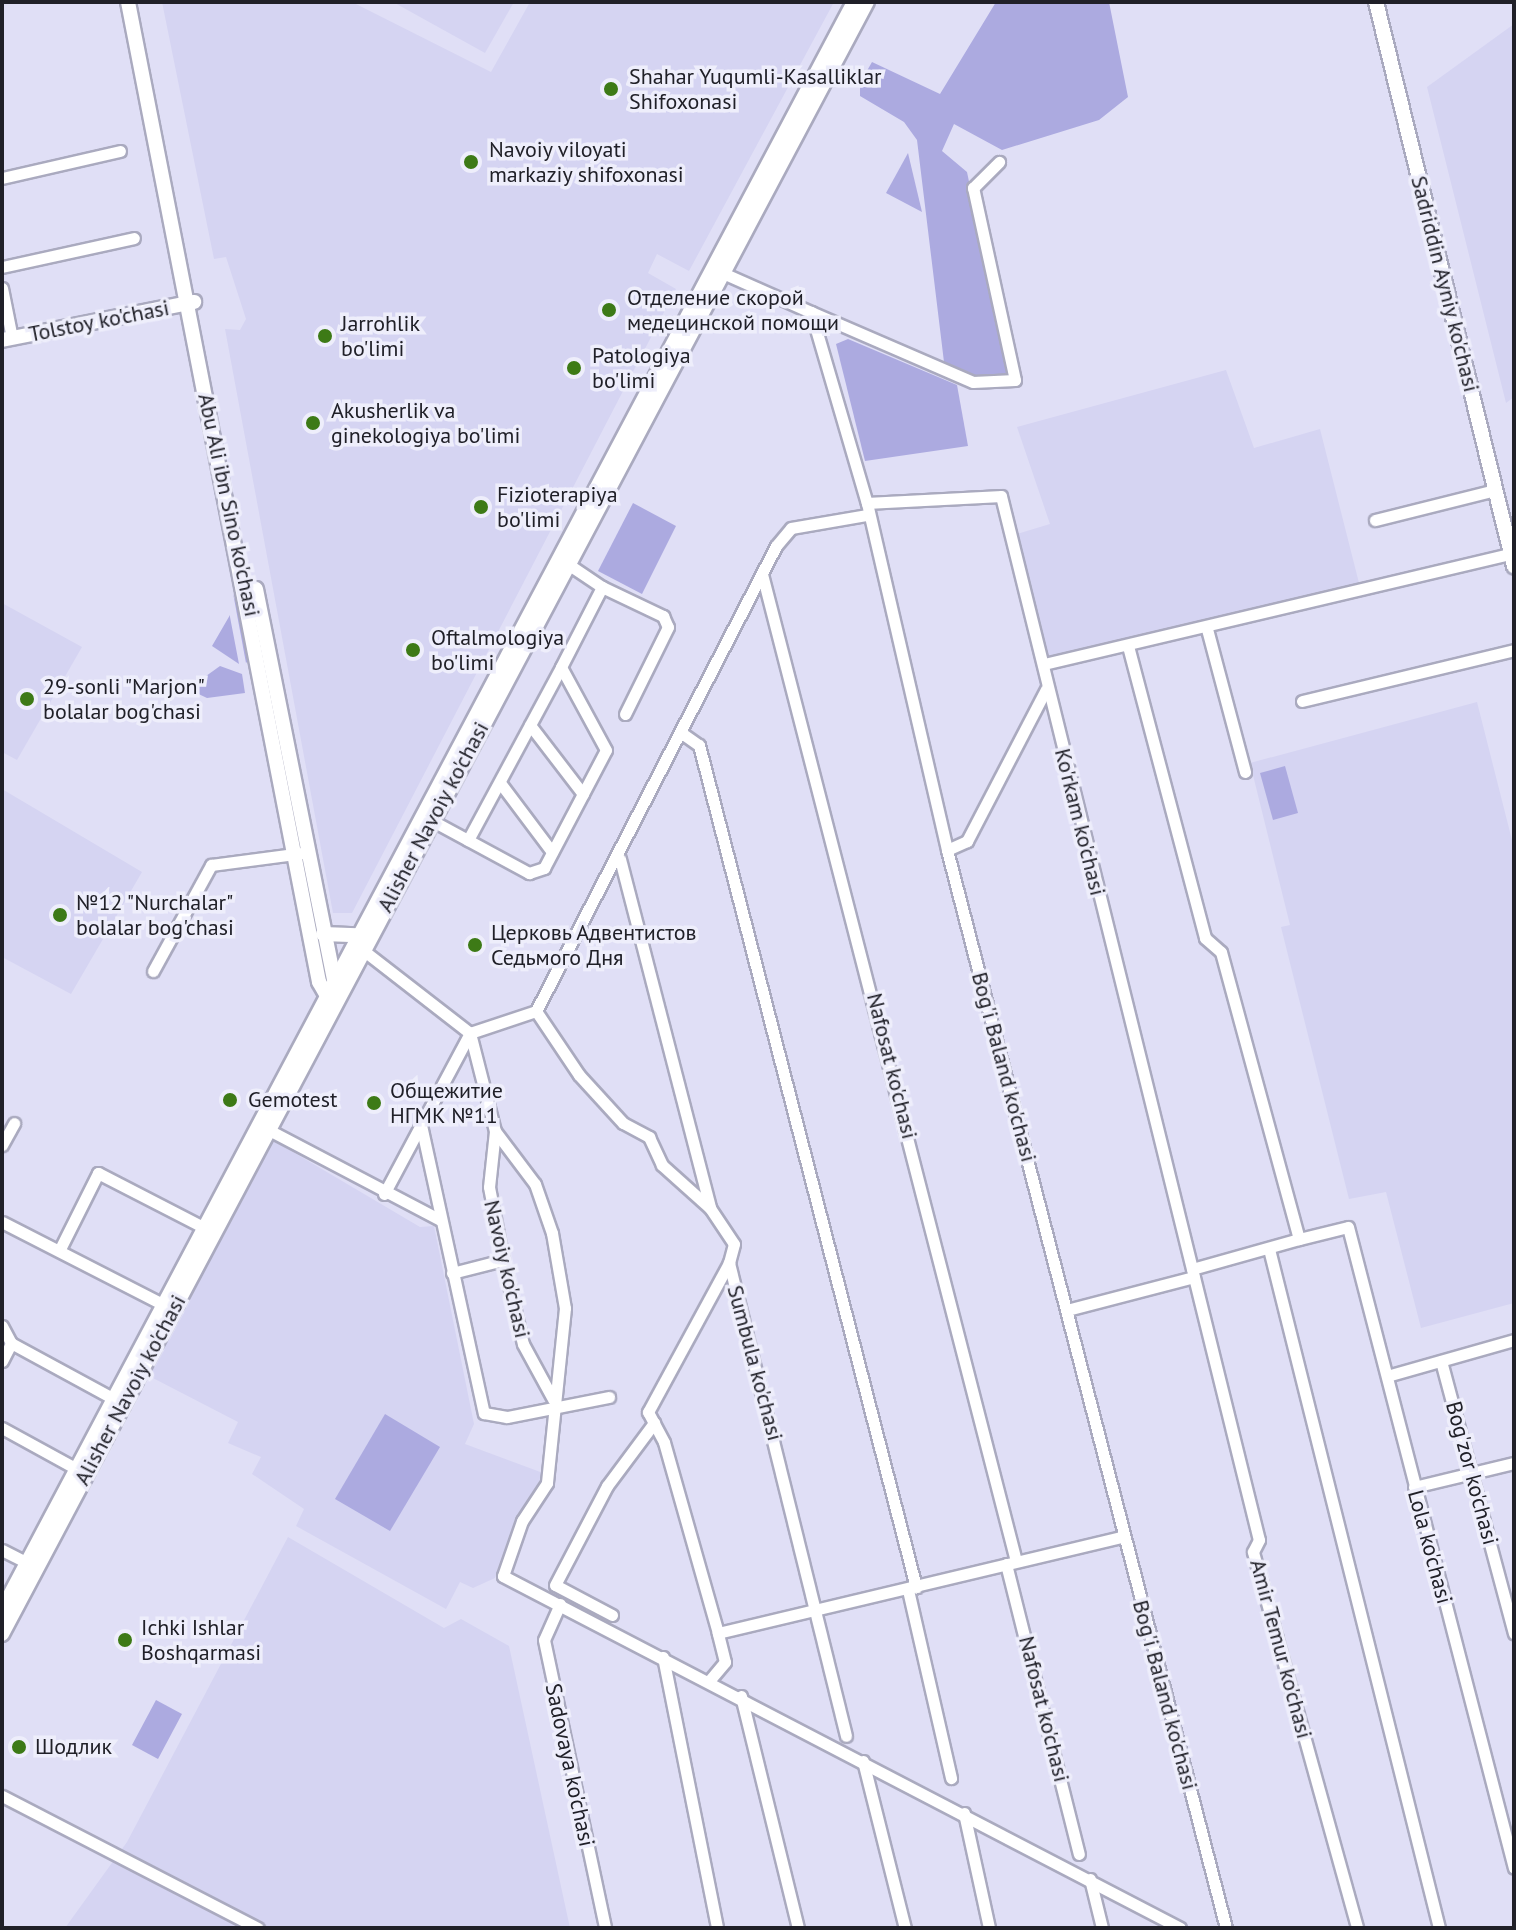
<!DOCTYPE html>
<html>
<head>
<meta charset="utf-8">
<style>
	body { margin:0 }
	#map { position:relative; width:1516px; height:1930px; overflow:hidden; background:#e0dff6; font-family:"PT Sans",sans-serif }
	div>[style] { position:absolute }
	.built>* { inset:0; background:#d5d4f2 }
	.green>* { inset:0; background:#acaae0 }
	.roads { filter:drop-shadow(2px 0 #aaaabf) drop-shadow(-2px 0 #aaaabf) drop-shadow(0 2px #aaaabf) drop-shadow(0 -2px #aaaabf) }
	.minor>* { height:11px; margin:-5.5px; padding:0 5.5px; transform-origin:5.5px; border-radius:5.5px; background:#fff }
	.tertiary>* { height:14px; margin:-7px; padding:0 7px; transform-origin:7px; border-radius:7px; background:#fff }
	.secondary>* { height:14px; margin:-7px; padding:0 7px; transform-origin:7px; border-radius:7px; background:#fff }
	.dots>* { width:22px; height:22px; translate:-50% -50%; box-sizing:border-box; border:4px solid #eeeefb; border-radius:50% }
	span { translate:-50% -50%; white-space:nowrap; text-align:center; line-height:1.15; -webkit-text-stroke:7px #eeeefb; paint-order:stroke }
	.poi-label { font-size:22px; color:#202028 }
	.left { translate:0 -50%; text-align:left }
	.street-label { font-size:22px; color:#202028 }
	.frame { position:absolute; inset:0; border:4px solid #202028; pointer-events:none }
</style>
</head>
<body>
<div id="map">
	<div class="built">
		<div style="clip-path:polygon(162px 2px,352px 2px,491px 72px,530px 2px,834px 2px,689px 271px,657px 254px,648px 273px,676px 289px,352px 913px,333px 913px,225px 329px,240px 330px,246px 319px,226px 257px,214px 259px)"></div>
		<div style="clip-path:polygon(393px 2px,514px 2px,485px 53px)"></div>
		<div style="clip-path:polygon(1514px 24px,1514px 397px,1506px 403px,1427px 87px)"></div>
		<div style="clip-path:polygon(1226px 370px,1254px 448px,1320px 429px,1359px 583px,1048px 656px,1017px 534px,1050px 524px,1017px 427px)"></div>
		<div style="clip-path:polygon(2px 603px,82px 647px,17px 760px,2px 752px)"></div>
		<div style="clip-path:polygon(1477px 702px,1514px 848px,1514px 1303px,1421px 1328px,1386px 1192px,1349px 1199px,1281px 927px,1290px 925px,1250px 763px)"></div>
		<div style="clip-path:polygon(2px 780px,2px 789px,142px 872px,71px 994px,2px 957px)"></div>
		<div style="clip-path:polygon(271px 1139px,420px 1227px,434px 1226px,474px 1424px,465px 1444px,543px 1473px,495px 1578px,473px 1588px,460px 1582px,446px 1609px,296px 1526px,304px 1509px,252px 1474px,261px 1457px,228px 1443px,238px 1422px,149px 1376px)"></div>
		<div style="clip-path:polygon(288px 1537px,444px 1628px,461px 1619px,509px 1646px,570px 1928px,65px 1928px,127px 1842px)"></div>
	</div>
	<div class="green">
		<div style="clip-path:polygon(996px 2px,1109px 2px,1128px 97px,1099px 120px,1002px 150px,954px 124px,942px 151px,967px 172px,1008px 368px,1007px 375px,974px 376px,944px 362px,917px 140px,904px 122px,860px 96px,860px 83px,872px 62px,940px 94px)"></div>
		<div style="clip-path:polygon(908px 153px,922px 212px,886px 193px)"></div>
		<div style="clip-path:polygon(848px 339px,957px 385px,968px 446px,865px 461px,836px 344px)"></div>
		<div style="clip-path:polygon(633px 503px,676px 526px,642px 594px,598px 571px)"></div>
		<div style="clip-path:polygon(233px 593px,252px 657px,246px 663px)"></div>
		<div style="clip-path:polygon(230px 615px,230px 617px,239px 664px,212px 646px)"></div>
		<div style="clip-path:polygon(220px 666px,242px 674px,245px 693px,207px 698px,188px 689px)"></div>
		<div style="clip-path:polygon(1285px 766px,1298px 813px,1273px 820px,1260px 773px)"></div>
		<div style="clip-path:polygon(385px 1414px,440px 1447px,390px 1531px,335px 1499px)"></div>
		<div style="clip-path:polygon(156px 1700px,182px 1714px,158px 1759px,132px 1745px)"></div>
	</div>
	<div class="roads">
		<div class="minor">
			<div style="left:2px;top:178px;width:121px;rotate:-12.9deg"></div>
			<div style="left:2px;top:267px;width:135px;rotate:-12.4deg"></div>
			<div style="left:716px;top:270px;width:104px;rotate:23.9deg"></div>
			<div style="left:811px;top:312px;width:199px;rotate:73.7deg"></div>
			<div style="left:867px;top:503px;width:356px;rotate:77deg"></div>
			<div style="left:947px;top:850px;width:1114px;rotate:75.49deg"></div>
			<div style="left:2px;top:288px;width:51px;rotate:78.7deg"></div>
			<div style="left:811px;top:312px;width:176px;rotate:23.4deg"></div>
			<div style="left:973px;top:382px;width:42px;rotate:-2.7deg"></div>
			<div style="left:1015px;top:380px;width:197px;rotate:-102.3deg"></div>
			<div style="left:973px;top:188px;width:37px;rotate:-45deg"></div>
			<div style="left:867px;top:503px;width:134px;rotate:-3deg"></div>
			<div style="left:1001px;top:496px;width:1075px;rotate:76.12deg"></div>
			<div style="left:1259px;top:1540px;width:13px;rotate:117deg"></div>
			<div style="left:1253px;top:1552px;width:390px;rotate:74.5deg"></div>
			<div style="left:1375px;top:520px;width:124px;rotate:-14deg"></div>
			<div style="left:762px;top:574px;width:1019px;rotate:75.57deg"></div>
			<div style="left:602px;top:587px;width:68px;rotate:25.4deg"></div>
			<div style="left:663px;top:616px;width:12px;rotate:66deg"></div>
			<div style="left:668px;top:627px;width:97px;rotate:116.3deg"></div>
			<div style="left:1207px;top:629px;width:148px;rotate:75.1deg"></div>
			<div style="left:1128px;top:646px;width:302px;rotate:75.2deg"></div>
			<div style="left:1205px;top:938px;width:21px;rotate:41deg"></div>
			<div style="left:1221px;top:952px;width:297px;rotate:74.8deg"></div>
			<div style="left:1299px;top:1239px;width:111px;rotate:164.3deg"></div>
			<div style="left:1044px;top:664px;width:480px;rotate:-13.3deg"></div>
			<div style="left:1302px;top:701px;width:218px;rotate:-13.5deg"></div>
			<div style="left:530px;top:725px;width:87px;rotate:52.5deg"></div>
			<div style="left:683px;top:734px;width:19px;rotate:35deg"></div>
			<div style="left:699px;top:745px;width:870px;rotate:75.55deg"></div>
			<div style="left:501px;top:784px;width:85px;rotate:53.1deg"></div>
			<div style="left:429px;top:819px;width:114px;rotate:28.4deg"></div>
			<div style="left:529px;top:873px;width:16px;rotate:-18deg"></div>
			<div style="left:544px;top:868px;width:133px;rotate:-62.3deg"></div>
			<div style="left:606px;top:750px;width:94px;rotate:-118.5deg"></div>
			<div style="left:561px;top:667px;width:90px;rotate:-62.9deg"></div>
			<div style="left:602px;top:587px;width:45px;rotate:-146deg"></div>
			<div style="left:468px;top:840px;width:196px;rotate:-61.7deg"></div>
			<div style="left:947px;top:850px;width:22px;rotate:-24deg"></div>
			<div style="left:967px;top:841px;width:171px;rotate:-62.5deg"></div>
			<div style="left:620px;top:859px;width:360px;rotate:75.5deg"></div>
			<div style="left:710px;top:1208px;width:43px;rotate:56.3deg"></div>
			<div style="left:734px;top:1244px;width:20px;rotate:105deg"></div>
			<div style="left:729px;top:1263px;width:487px;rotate:76.1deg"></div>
			<div style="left:359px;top:947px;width:140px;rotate:37.8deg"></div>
			<div style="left:470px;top:1033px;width:70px;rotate:-18.4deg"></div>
			<div style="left:536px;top:1011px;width:523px;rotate:-62.7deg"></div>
			<div style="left:776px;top:546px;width:23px;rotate:-50deg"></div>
			<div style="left:791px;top:528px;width:76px;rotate:-9.8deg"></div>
			<div style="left:153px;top:971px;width:121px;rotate:-61.3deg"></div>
			<div style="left:211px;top:865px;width:92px;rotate:-7.5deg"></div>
			<div style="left:536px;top:1011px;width:77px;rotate:56.1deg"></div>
			<div style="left:579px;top:1075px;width:65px;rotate:47.5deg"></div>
			<div style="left:623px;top:1123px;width:30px;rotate:28deg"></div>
			<div style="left:649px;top:1137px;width:31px;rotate:65deg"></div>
			<div style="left:662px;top:1165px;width:64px;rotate:41.9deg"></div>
			<div style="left:470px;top:1033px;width:101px;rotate:75.7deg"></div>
			<div style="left:495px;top:1131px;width:66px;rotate:53deg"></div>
			<div style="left:535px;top:1184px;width:52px;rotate:70.9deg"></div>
			<div style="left:552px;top:1233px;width:76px;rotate:80.2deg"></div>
			<div style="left:565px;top:1308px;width:176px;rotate:95.9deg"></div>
			<div style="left:547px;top:1483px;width:45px;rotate:123.3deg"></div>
			<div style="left:522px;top:1521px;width:58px;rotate:109.1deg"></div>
			<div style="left:503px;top:1576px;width:763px;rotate:27.47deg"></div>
			<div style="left:421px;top:1125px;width:295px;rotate:77.7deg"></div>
			<div style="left:484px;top:1413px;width:23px;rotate:10deg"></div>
			<div style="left:507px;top:1417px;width:104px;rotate:-11.1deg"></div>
			<div style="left:267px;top:1129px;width:195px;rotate:27.7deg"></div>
			<div style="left:495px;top:1131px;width:56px;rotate:96.1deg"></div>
			<div style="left:489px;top:1187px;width:74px;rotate:79.1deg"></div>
			<div style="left:503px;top:1260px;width:86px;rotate:76.6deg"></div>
			<div style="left:523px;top:1344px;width:63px;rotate:61.4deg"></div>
			<div style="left:2px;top:1145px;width:25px;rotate:-61deg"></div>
			<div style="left:384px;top:1194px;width:183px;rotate:-61.9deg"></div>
			<div style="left:2px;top:1222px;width:186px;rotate:27.1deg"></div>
			<div style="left:1299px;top:1239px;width:50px;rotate:-13.8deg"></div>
			<div style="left:1348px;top:1227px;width:662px;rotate:75.48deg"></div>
			<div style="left:60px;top:1249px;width:85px;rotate:-63.4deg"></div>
			<div style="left:98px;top:1173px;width:127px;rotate:27.2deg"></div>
			<div style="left:1269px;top:1249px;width:700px;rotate:75.94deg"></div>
			<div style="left:452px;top:1273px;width:53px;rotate:-14.3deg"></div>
			<div style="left:1067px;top:1310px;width:131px;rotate:-14.6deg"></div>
			<div style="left:2px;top:1326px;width:19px;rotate:62deg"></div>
			<div style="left:11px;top:1343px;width:117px;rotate:28.5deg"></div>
			<div style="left:2px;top:1361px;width:20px;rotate:-63deg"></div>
			<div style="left:1441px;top:1361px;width:282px;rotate:75deg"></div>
			<div style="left:1387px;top:1376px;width:132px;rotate:-15.8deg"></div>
			<div style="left:2px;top:1428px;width:85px;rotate:28.7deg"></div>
			<div style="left:1414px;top:1487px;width:103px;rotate:-13.5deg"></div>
			<div style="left:2px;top:1550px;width:28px;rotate:27deg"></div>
			<div style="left:1006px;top:1564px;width:299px;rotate:75.9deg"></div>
			<div style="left:908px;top:1590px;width:193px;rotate:77.1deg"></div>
			<div style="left:560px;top:1604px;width:39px;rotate:114deg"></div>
			<div style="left:544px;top:1640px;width:294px;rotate:78deg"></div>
			<div style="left:612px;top:1615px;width:64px;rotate:-152.2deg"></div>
			<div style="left:555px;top:1585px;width:112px;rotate:-62.3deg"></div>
			<div style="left:607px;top:1486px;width:79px;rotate:-53.3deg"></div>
			<div style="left:718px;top:1633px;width:198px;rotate:-105.8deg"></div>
			<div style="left:664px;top:1442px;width:34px;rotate:-118deg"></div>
			<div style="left:648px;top:1412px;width:170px;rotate:-61.5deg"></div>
			<div style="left:663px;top:1657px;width:276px;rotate:78.7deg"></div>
			<div style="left:709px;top:1681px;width:25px;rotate:-50deg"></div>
			<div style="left:725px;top:1662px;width:30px;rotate:-104deg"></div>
			<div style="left:718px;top:1633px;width:417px;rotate:-13.4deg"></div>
			<div style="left:741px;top:1696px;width:239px;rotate:76.2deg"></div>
			<div style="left:863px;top:1761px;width:172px;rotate:75.9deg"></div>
			<div style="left:2px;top:1796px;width:288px;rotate:27.3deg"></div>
			<div style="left:964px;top:1813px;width:118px;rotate:77.7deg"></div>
			<div style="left:1090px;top:1879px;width:50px;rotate:76.2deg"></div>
		</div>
		<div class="tertiary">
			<div style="left:128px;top:2px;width:998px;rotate:78.97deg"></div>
			<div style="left:319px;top:982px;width:24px;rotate:60deg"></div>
			<div style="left:2px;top:340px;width:196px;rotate:-11.2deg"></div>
			<div style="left:256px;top:589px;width:410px;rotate:78.7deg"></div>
			<div style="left:323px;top:934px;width:34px;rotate:2deg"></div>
		</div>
		<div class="secondary">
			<div style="left:1376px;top:2px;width:581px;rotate:76.25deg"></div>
			<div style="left:2px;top:1610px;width:1820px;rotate:-62.08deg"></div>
			<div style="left:2px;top:1634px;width:1847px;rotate:-62.08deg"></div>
		</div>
	</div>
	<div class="dots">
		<div style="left:611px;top:89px;background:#3d7a16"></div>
		<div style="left:471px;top:162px;background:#3d7a16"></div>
		<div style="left:609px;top:310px;background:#3d7a16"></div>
		<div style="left:325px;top:336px;background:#3d7a16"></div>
		<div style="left:574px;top:368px;background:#3d7a16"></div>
		<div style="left:313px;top:423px;background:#3d7a16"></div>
		<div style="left:481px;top:507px;background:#3d7a16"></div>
		<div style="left:413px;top:650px;background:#3d7a16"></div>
		<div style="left:27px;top:699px;background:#3d7a16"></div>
		<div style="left:60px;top:915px;background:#3d7a16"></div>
		<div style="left:475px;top:945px;background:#3d7a16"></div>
		<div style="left:230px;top:1100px;background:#3d7a16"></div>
		<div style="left:374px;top:1103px;background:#3d7a16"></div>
		<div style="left:125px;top:1640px;background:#3d7a16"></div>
		<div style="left:19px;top:1747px;background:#3d7a16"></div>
	</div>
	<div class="poi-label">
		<span class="left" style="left:629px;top:89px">Shahar Yuqumli-Kasalliklar<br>Shifoxonasi</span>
		<span class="left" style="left:489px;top:162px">Navoiy viloyati<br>markaziy shifoxonasi</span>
		<span class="left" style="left:627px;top:310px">Отделение скорой<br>медецинской помощи</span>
		<span class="left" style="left:341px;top:336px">Jarrohlik<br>bo'limi</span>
		<span class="left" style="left:592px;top:368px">Patologiya<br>bo'limi</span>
		<span class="left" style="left:331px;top:423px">Akusherlik va<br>ginekologiya bo'limi</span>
		<span class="left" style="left:497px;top:507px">Fizioterapiya<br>bo'limi</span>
		<span class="left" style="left:431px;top:650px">Oftalmologiya<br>bo'limi</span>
		<span class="left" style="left:43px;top:699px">29-sonli "Marjon"<br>bolalar bog'chasi</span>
		<span class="left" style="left:76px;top:915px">№12 "Nurchalar"<br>bolalar bog'chasi</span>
		<span class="left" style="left:491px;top:945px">Церковь Адвентистов<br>Седьмого Дня</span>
		<span class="left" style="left:390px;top:1103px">Общежитие<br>НГМК №11</span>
		<span class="left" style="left:248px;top:1100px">Gemotest</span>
		<span class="left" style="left:141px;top:1640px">Ichki Ishlar<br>Boshqarmasi</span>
		<span class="left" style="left:35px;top:1747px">Шодлик</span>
	</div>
	<div class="street-label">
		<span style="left:1445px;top:284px;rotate:76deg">Sadriddin Ayniy ko'chasi</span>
		<span style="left:99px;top:321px;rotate:-11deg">Tolstoy ko'chasi</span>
		<span style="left:229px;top:505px;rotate:78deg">Abu Ali ibn Sino ko'chasi</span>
		<span style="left:433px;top:817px;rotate:-62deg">Alisher Navoiy ko'chasi</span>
		<span style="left:1080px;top:822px;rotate:76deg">Ko'rkam ko'chasi</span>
		<span style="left:892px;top:1066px;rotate:76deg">Nafosat ko'chasi</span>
		<span style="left:1004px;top:1067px;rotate:75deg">Bog'i Baland ko'chasi</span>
		<span style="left:507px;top:1269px;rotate:77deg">Navoiy ko'chasi</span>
		<span style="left:755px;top:1363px;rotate:75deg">Sumbula ko'chasi</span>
		<span style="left:130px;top:1390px;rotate:-62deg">Alisher Navoiy ko'chasi</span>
		<span style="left:1472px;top:1473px;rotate:75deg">Bog'zor ko'chasi</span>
		<span style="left:1430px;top:1547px;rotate:75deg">Lola ko'chasi</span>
		<span style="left:1281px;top:1649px;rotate:75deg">Amir Temur ko'chasi</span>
		<span style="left:1165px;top:1695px;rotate:75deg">Bog'i Baland ko'chasi</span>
		<span style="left:1044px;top:1709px;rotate:76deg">Nafosat ko'chasi</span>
		<span style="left:570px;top:1765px;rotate:78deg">Sadovaya ko'chasi</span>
	</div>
	<div class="frame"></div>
</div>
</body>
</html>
